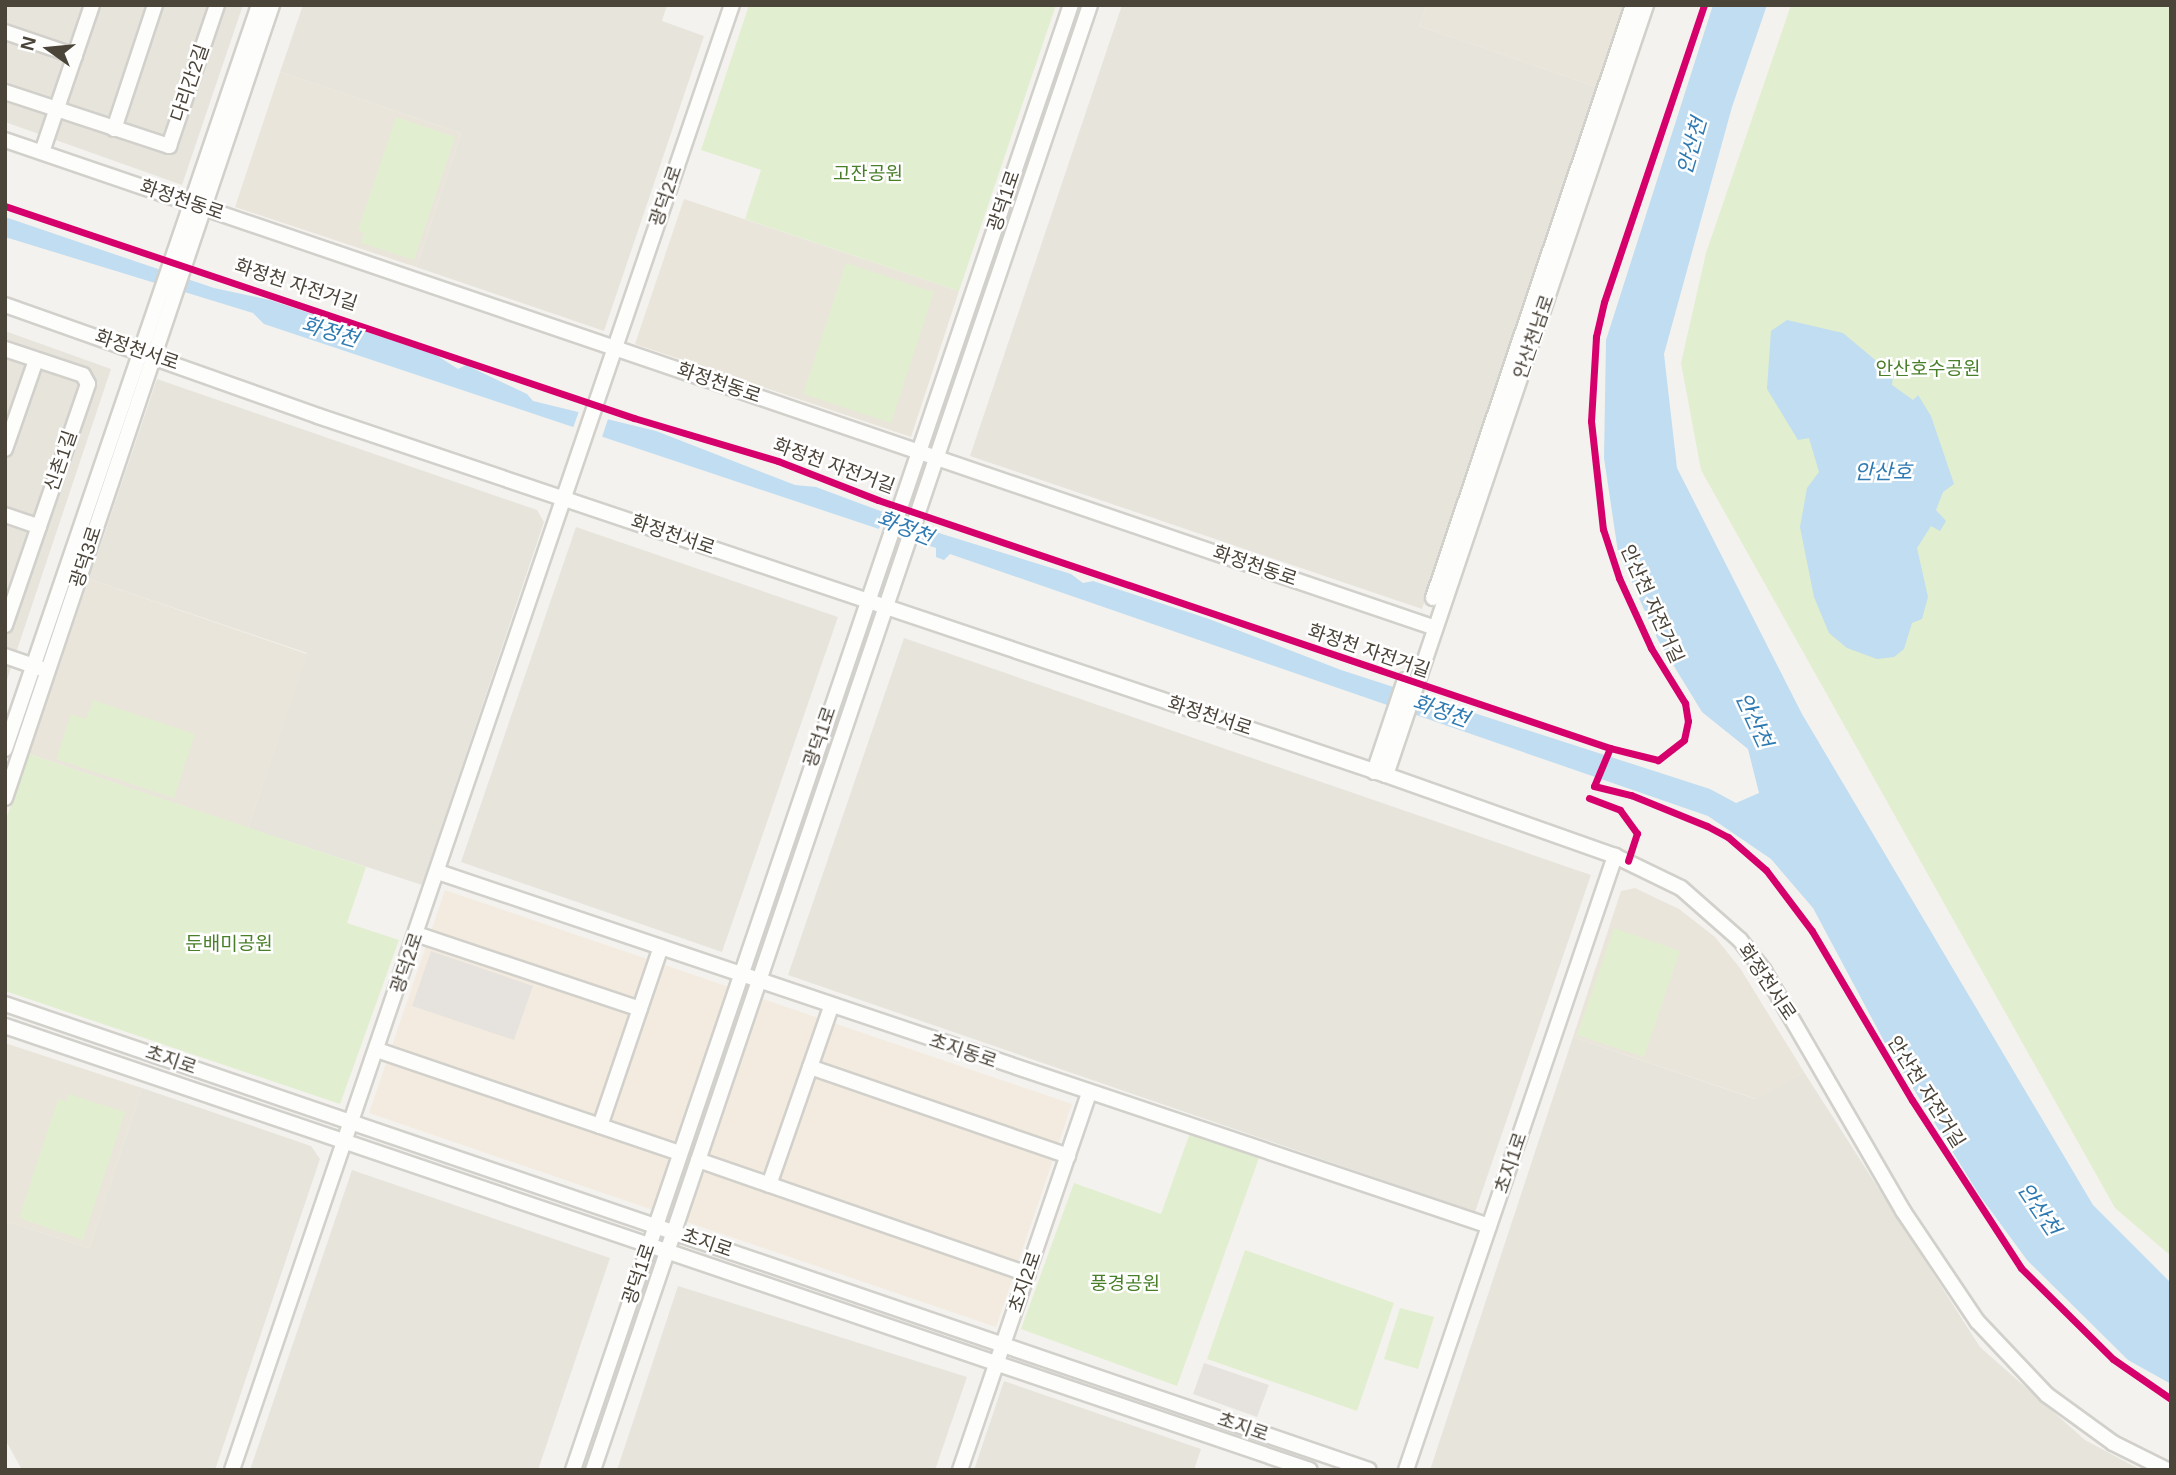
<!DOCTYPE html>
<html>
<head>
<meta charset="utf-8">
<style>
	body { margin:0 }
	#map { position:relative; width:2176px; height:1475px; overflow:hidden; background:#f4f2ee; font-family:Arial,"Noto Sans KR",sans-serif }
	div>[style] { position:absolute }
	.residential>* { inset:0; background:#e7e4dc }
	.commercial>* { inset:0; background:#f3ebdf }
	.education>* { inset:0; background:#eae5da }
	.green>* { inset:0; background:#e1eecf }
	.parking>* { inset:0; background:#e6e3df }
	.water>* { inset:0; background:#c0ddf1 }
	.pier>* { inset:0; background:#f4f2ee }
	.roads { filter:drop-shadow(2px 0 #d2d0cb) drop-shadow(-2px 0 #d2d0cb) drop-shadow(0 2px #d2d0cb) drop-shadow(0 -2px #d2d0cb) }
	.minor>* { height:14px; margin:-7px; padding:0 7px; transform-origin:7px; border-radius:7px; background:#fdfdfc }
	.cycleway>* { height:7px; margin:-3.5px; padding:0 3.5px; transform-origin:3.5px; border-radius:3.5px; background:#d6006c }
	span { translate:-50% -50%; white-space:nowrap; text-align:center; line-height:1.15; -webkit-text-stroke:5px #fff; paint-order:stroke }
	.street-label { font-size:19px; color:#4b4439 }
	.park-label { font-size:19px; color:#4a7f2a }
	.water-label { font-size:21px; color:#2e7ab2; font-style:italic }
	.frame { position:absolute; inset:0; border:7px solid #4b4439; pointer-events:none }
	.north { position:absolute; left:14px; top:14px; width:70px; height:70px; -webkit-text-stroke:5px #fff; paint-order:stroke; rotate:285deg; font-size:19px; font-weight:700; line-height:28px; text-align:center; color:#4b4439 }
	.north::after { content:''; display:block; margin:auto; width:24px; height:32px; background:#4b4439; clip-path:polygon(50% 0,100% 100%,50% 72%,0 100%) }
</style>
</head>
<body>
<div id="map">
	<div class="residential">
		<div style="clip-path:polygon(5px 5px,243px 5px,182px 185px,5px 122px)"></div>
		<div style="clip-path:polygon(303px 5px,667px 5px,662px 21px,704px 36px,604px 331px,416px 267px,461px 133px,280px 72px)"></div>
		<div style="clip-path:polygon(1122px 5px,1426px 5px,1419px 26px,1597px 87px,1422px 609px,970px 456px)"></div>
		<div style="clip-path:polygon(5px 331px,111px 369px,5px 686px)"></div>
		<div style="clip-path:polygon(157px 379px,537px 510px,544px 522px,422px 885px,248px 828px,307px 653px,89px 579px)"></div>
		<div style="clip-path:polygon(576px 527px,838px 617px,722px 952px,461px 862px)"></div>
		<div style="clip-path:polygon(904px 638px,1591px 875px,1475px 1212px,788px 975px)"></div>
		<div style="clip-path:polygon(1573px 1037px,1755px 1099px,1804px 1072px,1980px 1347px,2085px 1440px,2141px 1470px,1430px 1470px)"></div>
		<div style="clip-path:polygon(142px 1088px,311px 1146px,320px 1159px,215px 1470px,22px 1470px,5px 1439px,5px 1221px,89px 1248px)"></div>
		<div style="clip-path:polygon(352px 1170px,610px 1258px,538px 1470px,250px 1470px)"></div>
		<div style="clip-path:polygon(678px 1286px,967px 1377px,935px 1470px,617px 1470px)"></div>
		<div style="clip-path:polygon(1004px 1381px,1201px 1449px,1194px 1470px,974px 1470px)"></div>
	</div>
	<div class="commercial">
		<div style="clip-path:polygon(445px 890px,729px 987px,653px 1210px,369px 1113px)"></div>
		<div style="clip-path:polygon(760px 998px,1072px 1104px,996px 1327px,684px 1221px)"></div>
	</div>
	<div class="education">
		<div style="clip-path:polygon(1426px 5px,1626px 5px,1597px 87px,1419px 26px)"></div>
		<div style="clip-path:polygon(280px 72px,461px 133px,416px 267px,235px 207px)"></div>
		<div style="clip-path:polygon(684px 199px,959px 291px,911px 437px,635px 344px)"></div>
		<div style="clip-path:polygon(89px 579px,307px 654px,248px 828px,29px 754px)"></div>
		<div style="clip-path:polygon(1635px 888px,1679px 909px,1715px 937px,1740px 968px,1804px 1072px,1756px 1099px,1573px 1037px,1621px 891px)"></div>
		<div style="clip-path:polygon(5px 1043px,142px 1088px,89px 1248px,5px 1221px)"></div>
	</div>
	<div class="green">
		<div style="clip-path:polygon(749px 5px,1056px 5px,959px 291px,745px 219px,761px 170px,701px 150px)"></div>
		<div style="clip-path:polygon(1791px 5px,2171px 5px,2171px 1256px,2115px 1208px,1701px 470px,1681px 363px,1706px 253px)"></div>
		<div style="clip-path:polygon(396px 117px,455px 137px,414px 260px,361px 243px,364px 233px,358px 230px)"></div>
		<div style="clip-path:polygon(846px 263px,934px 292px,891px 423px,803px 394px)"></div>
		<div style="clip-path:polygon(93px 700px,195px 734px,174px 798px,56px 759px,71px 714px,86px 719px)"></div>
		<div style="clip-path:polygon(29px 754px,366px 867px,347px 923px,399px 940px,340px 1104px,5px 991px,5px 822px)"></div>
		<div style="clip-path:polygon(1614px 928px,1680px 951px,1644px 1057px,1577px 1035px)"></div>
		<div style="clip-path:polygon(68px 1094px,125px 1112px,83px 1240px,19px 1218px,58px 1099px,66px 1102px)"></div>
		<div style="clip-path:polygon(1190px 1133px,1259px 1158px,1177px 1386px,1021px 1329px,1074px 1183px,1161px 1214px)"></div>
		<div style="clip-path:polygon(1245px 1250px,1394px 1303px,1357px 1411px,1207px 1359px)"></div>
		<div style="clip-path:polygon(1400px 1308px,1434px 1317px,1418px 1369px,1384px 1359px)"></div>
	</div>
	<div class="parking">
		<div style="clip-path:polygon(431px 951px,533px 986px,514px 1040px,412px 1006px)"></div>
		<div style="clip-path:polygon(1204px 1363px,1269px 1385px,1257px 1417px,1193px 1394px)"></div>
	</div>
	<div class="water">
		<div style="clip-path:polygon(1713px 5px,1767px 5px,1732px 107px,1664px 354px,1677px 468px,1802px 714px,2093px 1205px,2171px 1283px,2171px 1384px,2128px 1360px,2027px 1260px,1980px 1196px,1885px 1043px,1813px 908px,1771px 859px,1708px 816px,950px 554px,944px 560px,936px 557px,936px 548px,264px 324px,253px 313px,5px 237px,5px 217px,214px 288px,270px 300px,436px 355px,458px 369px,466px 365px,527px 394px,533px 401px,656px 431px,795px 485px,816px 487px,942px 534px,1071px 574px,1083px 583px,1093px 581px,1209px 619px,1341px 670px,1710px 789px,1736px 803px,1759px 793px,1748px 749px,1702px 712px,1658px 640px,1618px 552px,1604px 458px,1606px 340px)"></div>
		<div style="clip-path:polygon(1787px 320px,1843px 333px,1893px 375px,1892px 385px,1913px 400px,1918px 395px,1931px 416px,1954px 484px,1943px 492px,1936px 510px,1946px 521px,1940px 531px,1931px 526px,1917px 548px,1928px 597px,1922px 619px,1912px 623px,1904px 649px,1894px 657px,1877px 659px,1847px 648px,1829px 633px,1814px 597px,1800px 527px,1807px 488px,1819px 472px,1809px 438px,1798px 440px,1767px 389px,1771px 331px)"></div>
	</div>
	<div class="pier">
		<div style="clip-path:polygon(579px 411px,610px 413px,601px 440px,572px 431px)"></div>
		<div style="clip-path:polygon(886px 509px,926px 524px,919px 546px,878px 532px)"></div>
	</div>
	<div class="roads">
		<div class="minor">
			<div style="left:5px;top:32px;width:74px;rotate:18.9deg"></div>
			<div style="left:5px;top:92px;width:173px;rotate:18.2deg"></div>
			<div style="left:169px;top:146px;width:149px;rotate:-71.2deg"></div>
			<div style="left:114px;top:129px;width:131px;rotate:-71.7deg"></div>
			<div style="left:5px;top:140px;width:1508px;rotate:18.84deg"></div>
			<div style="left:42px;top:152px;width:155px;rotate:-71.2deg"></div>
			<div style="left:5px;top:305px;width:332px;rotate:19.5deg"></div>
			<div style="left:318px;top:416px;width:1127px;rotate:18.58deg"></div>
			<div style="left:1386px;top:775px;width:243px;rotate:19.5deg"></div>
			<div style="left:1615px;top:856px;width:73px;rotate:25.9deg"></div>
			<div style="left:1681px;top:888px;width:79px;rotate:41.4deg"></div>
			<div style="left:1740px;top:940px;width:39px;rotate:52deg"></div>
			<div style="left:1764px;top:971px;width:277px;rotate:59.9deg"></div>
			<div style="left:1903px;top:1211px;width:133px;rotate:56.1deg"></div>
			<div style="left:1977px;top:1321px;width:102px;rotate:46.6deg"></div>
			<div style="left:2047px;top:1395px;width:82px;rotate:36deg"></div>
			<div style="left:2113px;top:1443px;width:60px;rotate:26.6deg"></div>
			<div style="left:5px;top:349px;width:82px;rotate:18.4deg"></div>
			<div style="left:83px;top:375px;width:10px;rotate:61deg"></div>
			<div style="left:88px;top:384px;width:255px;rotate:109deg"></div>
			<div style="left:5px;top:449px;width:94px;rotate:-70.8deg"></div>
			<div style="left:5px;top:515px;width:36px;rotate:19deg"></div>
			<div style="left:1433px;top:598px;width:626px;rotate:-71.36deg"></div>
			<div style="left:5px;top:656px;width:37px;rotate:19deg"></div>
			<div style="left:5px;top:749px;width:786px;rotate:-71.15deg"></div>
			<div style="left:1374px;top:772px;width:97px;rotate:-71.4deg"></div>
			<div style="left:1386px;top:775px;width:813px;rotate:-71.34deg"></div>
			<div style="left:5px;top:798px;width:837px;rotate:-71.39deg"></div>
			<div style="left:438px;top:872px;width:1109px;rotate:18.61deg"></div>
			<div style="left:416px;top:934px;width:236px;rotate:18.5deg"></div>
			<div style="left:5px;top:1004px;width:1441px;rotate:18.86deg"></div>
			<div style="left:5px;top:1026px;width:1378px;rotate:18.79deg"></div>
			<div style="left:377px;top:1050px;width:320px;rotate:18.8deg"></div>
			<div style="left:810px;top:1067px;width:273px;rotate:19deg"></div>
			<div style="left:600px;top:1126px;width:189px;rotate:-71.2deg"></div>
			<div style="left:698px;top:1160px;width:349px;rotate:19.1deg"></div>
			<div style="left:769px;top:1185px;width:188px;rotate:-70.8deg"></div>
			<div style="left:232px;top:1470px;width:1548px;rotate:-71.16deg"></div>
			<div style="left:573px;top:1470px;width:1547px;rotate:-71.23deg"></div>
			<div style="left:593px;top:1470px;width:1547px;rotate:-71.26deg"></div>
			<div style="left:960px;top:1470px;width:398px;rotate:-71.1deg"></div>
			<div style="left:1406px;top:1470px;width:649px;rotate:-71.2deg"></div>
		</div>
	</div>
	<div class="cycleway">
		<div style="left:1704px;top:5px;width:313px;rotate:108.6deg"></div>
		<div style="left:1604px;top:302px;width:36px;rotate:103deg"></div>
		<div style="left:1596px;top:337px;width:84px;rotate:93.4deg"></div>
		<div style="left:1591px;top:421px;width:109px;rotate:83.7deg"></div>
		<div style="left:1603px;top:529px;width:52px;rotate:71.9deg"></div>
		<div style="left:1619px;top:578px;width:77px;rotate:65.4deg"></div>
		<div style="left:1651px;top:648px;width:65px;rotate:58.3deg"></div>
		<div style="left:1685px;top:703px;width:18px;rotate:81deg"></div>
		<div style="left:1688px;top:721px;width:19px;rotate:102deg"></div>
		<div style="left:1684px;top:740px;width:33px;rotate:142deg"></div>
		<div style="left:1658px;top:760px;width:49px;rotate:-166deg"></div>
		<div style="left:1610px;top:748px;width:41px;rotate:112.8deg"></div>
		<div style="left:1594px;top:786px;width:38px;rotate:14deg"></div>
		<div style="left:1631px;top:795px;width:82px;rotate:22.2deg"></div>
		<div style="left:1707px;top:826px;width:24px;rotate:28deg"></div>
		<div style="left:1728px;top:837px;width:50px;rotate:41deg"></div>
		<div style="left:1766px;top:870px;width:76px;rotate:53deg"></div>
		<div style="left:1812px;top:931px;width:196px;rotate:59.4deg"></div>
		<div style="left:1912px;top:1100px;width:200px;rotate:57deg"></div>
		<div style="left:2021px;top:1268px;width:129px;rotate:44.7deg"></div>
		<div style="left:2113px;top:1359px;width:70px;rotate:34.6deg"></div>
		<div style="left:5px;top:206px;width:664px;rotate:18.63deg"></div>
		<div style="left:634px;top:418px;width:150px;rotate:16.6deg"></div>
		<div style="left:778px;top:461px;width:107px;rotate:21.3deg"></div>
		<div style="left:878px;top:500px;width:773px;rotate:18.72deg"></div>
		<div style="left:1589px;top:798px;width:33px;rotate:21deg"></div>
		<div style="left:1620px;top:810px;width:29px;rotate:54deg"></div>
		<div style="left:1637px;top:833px;width:29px;rotate:108deg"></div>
	</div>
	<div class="street-label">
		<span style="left:190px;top:83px;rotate:-71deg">다리간2길</span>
		<span style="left:666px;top:196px;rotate:-71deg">광덕2로</span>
		<span style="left:182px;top:200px;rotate:19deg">화정천동로</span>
		<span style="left:1004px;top:201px;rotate:-71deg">광덕1로</span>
		<span style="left:296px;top:285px;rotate:18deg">화정천 자전거길</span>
		<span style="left:1534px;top:337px;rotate:-71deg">안산천남로</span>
		<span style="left:137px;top:350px;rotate:19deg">화정천서로</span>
		<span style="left:719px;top:383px;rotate:19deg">화정천동로</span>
		<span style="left:61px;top:461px;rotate:-71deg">신촌1길</span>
		<span style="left:834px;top:466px;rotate:20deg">화정천 자전거길</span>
		<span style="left:673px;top:535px;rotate:19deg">화정천서로</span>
		<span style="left:86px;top:557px;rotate:-72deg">광덕3로</span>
		<span style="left:1255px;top:566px;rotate:19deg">화정천동로</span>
		<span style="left:1652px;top:604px;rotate:66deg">안산천 자전거길</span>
		<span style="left:1369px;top:651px;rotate:19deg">화정천 자전거길</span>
		<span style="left:1210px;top:716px;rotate:18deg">화정천서로</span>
		<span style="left:820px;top:737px;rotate:-71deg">광덕1로</span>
		<span style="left:407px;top:963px;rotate:-71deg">광덕2로</span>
		<span style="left:1767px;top:982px;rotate:56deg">화정천서로</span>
		<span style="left:963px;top:1051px;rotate:19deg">초지동로</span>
		<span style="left:171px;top:1060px;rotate:19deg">초지로</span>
		<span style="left:1926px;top:1092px;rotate:58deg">안산천 자전거길</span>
		<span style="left:1511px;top:1163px;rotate:-71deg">초지1로</span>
		<span style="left:707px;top:1243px;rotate:19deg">초지로</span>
		<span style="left:639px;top:1274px;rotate:-71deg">광덕1로</span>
		<span style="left:1025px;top:1282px;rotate:-71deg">초지2로</span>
		<span style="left:1243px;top:1427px;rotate:19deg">초지로</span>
	</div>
	<div class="park-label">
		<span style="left:868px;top:174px">고잔공원</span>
		<span style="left:1928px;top:369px">안산호수공원</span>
		<span style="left:229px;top:944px">둔배미공원</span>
		<span style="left:1125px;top:1284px">풍경공원</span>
	</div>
	<div class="water-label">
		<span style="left:1692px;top:146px;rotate:-74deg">안산천</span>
		<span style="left:330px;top:332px;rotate:17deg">화정천</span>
		<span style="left:1883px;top:472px">안산호</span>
		<span style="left:905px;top:528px;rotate:22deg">화정천</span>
		<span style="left:1441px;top:711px;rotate:19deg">화정천</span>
		<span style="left:1754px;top:720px;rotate:65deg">안산천</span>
		<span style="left:2039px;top:1209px;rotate:56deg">안산천</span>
	</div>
	<div class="frame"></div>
	<div class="north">N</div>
</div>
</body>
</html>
